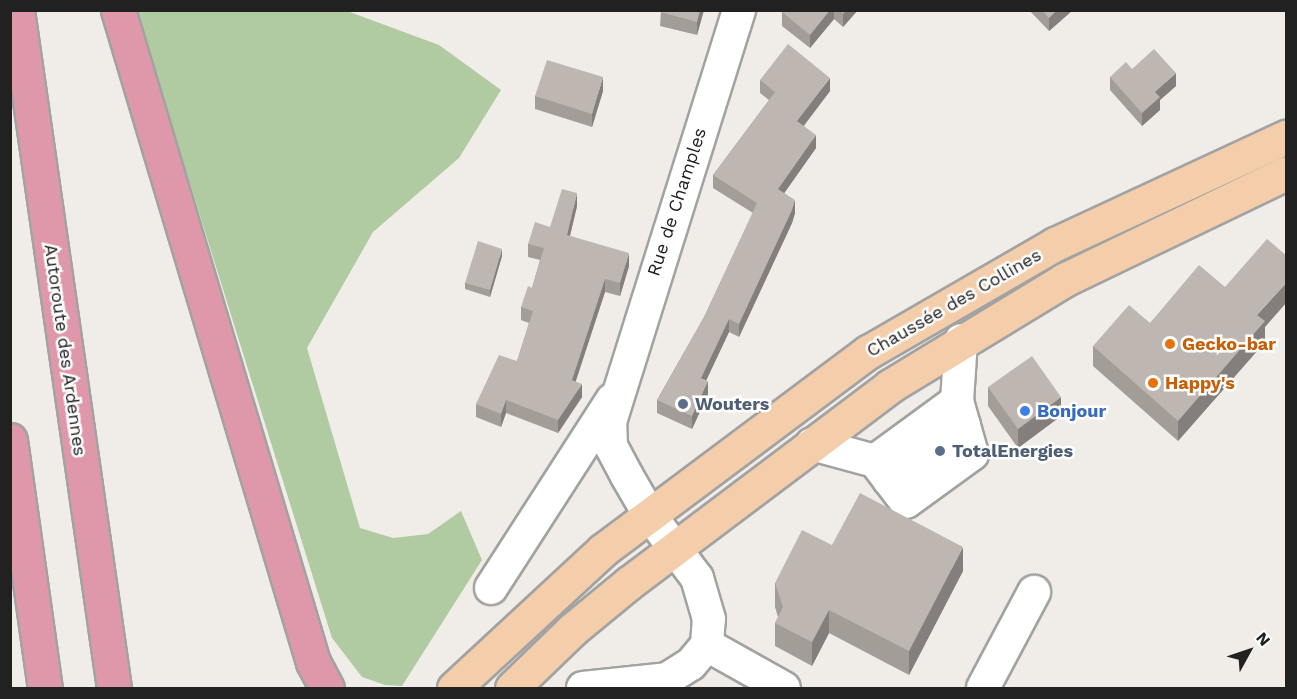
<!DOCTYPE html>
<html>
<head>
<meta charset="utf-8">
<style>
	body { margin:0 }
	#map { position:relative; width:1297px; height:699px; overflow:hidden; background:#f0ede8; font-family:"Work Sans",sans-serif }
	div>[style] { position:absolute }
	.forest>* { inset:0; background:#b0cba1 }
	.roads { filter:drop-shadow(2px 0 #a2a2a2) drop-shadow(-2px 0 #a2a2a2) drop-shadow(0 2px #a2a2a2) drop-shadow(0 -2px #a2a2a2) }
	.minor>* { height:32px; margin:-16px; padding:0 16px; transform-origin:16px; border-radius:16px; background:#fff }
	.major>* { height:33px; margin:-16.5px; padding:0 16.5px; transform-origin:16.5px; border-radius:16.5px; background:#f4ceaa }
	.highway>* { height:33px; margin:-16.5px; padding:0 16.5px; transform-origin:16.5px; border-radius:16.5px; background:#df98aa }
	.wall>* { inset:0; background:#a39d98 }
	.shaded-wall>* { inset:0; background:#847f7c }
	.building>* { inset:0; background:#bdb6b1 }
	.dots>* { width:16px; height:16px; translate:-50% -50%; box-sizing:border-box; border:3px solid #fff; border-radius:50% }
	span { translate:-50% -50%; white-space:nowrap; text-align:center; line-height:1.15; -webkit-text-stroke:5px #fff; paint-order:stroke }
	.street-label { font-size:18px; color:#212121 }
	.food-label { font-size:18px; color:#c56008; font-weight:700 }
	.left { translate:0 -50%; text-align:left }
	.service-label { font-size:18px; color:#4e5e75; font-weight:700 }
	.shop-label { font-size:18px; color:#366cbe; font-weight:700 }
	.frame { position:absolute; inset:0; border:12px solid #212121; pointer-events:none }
	.north { position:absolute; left:1219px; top:621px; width:60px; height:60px; -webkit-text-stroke:4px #fff; paint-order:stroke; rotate:50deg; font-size:16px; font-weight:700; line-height:24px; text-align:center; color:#212121 }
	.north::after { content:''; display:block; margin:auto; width:21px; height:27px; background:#212121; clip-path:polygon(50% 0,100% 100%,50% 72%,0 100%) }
</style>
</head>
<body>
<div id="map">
	<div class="forest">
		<div style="clip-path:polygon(136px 11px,347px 11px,439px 45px,501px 90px,459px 158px,373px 232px,307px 348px,360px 528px,393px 538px,428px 534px,461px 511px,482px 560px,402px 686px,385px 685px,362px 677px,332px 638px)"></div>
	</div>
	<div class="roads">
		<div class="minor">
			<div style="left:812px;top:444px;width:65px;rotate:15.1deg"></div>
			<div style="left:875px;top:461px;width:102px;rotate:-36.2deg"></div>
			<div style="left:957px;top:401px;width:61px;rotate:-86.2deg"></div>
			<div style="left:875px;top:461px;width:51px;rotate:52.9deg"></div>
			<div style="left:906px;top:502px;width:82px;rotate:-36deg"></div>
			<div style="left:972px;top:454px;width:55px;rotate:-105.8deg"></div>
			<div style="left:889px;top:480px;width:93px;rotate:-36.3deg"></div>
			<div style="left:491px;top:588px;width:224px;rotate:-57.2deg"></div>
			<div style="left:707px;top:645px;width:88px;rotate:29.2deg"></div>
			<div style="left:583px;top:688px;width:84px;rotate:-6.1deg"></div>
			<div style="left:667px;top:679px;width:28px;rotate:-32deg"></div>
			<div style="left:691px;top:664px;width:25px;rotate:-50deg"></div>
			<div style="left:707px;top:645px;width:26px;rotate:-86deg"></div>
			<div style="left:709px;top:619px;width:43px;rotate:-106.3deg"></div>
			<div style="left:697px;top:578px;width:80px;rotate:-126.9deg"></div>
			<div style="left:649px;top:514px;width:44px;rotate:-120.1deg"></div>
			<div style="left:627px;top:476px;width:34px;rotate:-118deg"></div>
			<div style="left:611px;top:446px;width:24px;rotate:-92deg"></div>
			<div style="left:610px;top:422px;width:432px;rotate:-72.6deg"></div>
			<div style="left:983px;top:688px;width:109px;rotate:-62deg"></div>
		</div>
		<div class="major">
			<div style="left:454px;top:688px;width:203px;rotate:-42.8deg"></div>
			<div style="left:603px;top:550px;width:331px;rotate:-36.8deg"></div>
			<div style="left:868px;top:352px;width:216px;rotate:-30deg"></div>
			<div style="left:1055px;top:244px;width:255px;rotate:-24.9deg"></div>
			<div style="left:512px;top:688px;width:85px;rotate:-44deg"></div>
			<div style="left:573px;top:629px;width:72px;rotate:-39.4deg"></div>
			<div style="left:629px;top:583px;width:327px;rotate:-37deg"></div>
			<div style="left:890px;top:386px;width:204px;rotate:-31.3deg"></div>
			<div style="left:1064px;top:280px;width:246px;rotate:-25.7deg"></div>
		</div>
		<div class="highway">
			<div style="left:17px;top:10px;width:685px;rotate:81.86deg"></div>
			<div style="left:118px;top:10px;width:681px;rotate:73.35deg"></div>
			<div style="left:313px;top:662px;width:30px;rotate:62deg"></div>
			<div style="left:10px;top:440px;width:250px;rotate:82deg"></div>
		</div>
	</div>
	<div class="wall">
		<div style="clip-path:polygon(658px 10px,704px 10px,697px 35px,660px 26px,661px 11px)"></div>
		<div style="clip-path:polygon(783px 10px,858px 10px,843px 27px,834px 19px,810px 48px,782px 26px,782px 12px)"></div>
		<div style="clip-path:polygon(1029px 10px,1073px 10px,1049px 31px)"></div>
		<div style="clip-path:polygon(1132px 69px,1176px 86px,1160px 100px,1160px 110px,1142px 126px,1110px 90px,1110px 77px)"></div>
		<div style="clip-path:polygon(760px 80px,830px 91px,804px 126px,816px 148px,784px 193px,795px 213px,792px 223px,739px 337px,729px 332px,706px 381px,708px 394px,692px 429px,657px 413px,657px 400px,704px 317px,753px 213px,713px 188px,713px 175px,769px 100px,760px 93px)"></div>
		<div style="clip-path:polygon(603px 91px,592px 127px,535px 109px,535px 96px)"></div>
		<div style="clip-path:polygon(577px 206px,570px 236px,629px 266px,620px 296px,605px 292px,575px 381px,582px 397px,558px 433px,506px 413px,501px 427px,476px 417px,476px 404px,517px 361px,529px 323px,521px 320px,521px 307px,532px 288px,540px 260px,528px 257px,528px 244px)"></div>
		<div style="clip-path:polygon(502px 256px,490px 297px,465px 289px,465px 283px)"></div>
		<div style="clip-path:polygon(1150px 323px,1265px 327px,1265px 342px,1178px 441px,1093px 366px,1093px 346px)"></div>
		<div style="clip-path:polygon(988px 387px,1061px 416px,1018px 448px,988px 406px)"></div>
		<div style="clip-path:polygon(832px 545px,963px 571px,909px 675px,829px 633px,812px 666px,775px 646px,775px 623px,778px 617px,775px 607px,775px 583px)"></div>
	</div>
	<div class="shaded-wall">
		<div style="clip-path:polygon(700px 10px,704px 10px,697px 35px,697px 22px)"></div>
		<div style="clip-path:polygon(830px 10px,834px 10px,834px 19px,810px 48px,810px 35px)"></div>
		<div style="clip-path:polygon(846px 10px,858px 10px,843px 27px,843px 14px)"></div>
		<div style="clip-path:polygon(1057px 10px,1073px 10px,1049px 31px,1049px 18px)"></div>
		<div style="clip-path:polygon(1176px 73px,1176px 86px,1160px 100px,1160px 110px,1142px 126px,1142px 113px,1155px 92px)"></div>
		<div style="clip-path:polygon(603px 77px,603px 91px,592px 127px,592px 114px)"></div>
		<div style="clip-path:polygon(830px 78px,830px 91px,797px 134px,797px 121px)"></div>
		<div style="clip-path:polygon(816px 135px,816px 148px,778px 202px,778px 189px)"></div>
		<div style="clip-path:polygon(577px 193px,577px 206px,567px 248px,567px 235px)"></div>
		<div style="clip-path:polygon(795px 200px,795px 213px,792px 223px,739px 337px,739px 324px)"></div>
		<div style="clip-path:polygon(502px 249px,502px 256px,490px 297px,490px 290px)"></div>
		<div style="clip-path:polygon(629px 253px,629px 266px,620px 296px,620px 283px)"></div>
		<div style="clip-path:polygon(605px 279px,605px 292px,572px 393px,572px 380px)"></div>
		<div style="clip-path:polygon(1287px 282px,1287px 302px,1265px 327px,1265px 342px,1178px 441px,1178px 421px,1257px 315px)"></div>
		<div style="clip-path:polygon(729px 319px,729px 332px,701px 391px,701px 378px)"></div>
		<div style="clip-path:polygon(708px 381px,708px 394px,692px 429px,692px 416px)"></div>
		<div style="clip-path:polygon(582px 384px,582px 397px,558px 433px,558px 420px)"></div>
		<div style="clip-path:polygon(1061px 397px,1061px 416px,1018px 448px,1018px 429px)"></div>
		<div style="clip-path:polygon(506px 400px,506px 413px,501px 427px,501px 414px)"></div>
		<div style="clip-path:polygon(963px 547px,963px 571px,909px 675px,909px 651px)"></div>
		<div style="clip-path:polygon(829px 610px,829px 633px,812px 666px,812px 642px)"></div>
	</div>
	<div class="building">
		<div style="clip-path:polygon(661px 10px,700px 10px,697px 22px,660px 12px)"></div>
		<div style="clip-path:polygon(783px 10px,830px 10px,810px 35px,782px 12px)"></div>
		<div style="clip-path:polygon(840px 10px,846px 10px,843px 14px)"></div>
		<div style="clip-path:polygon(1042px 10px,1057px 10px,1049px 18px)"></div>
		<div style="clip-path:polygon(788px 44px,830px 78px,797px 121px,816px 135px,778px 189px,795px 200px,792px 210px,739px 324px,729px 319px,701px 378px,708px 381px,692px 416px,657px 400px,704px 317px,757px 203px,713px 175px,775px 92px,760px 80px)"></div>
		<div style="clip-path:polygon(1154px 49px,1176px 73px,1155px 92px,1160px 97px,1142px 113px,1110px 77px,1126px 62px,1132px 69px)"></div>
		<div style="clip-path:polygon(547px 60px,603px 77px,592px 114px,535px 96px)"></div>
		<div style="clip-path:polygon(562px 189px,577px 193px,567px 235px,629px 253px,620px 283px,605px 279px,572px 380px,582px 384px,558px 420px,506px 400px,501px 414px,476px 404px,499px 355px,517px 361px,533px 311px,521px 307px,528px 286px,532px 288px,544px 248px,528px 244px,535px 222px,550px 227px)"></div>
		<div style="clip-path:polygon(1267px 239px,1287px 256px,1287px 282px,1257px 315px,1265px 321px,1178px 421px,1093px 346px,1129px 305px,1150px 323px,1199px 265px,1225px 287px)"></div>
		<div style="clip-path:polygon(478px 241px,502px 249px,490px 290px,465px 283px)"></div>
		<div style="clip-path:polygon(1032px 356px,1061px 397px,1018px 429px,988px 387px)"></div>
		<div style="clip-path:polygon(860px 493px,963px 547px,909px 651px,829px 610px,812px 642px,775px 623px,783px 607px,775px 583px,802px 530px,832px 545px)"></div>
	</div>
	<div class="dots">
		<div style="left:1170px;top:344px;background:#e8710a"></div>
		<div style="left:1153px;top:383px;background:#e8710a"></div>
		<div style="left:683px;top:404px;background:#5c6f8a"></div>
		<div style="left:1025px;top:411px;background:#3f7fe0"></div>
		<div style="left:940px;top:451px;background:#5c6f8a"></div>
	</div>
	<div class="street-label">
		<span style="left:677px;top:202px;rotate:-72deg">Rue de Champles</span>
		<span style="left:954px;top:303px;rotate:-30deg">Chaussée des Collines</span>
		<span style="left:65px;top:350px;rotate:82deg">Autoroute des Ardennes</span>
	</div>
	<div class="food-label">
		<span class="left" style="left:1182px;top:344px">Gecko-bar</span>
		<span class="left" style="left:1165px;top:383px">Happy's</span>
	</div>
	<div class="service-label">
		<span class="left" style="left:695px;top:404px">Wouters</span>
		<span class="left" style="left:952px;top:451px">TotalEnergies</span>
	</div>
	<div class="shop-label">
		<span class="left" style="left:1037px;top:411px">Bonjour</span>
	</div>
	<div class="frame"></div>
	<div class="north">N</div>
</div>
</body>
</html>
